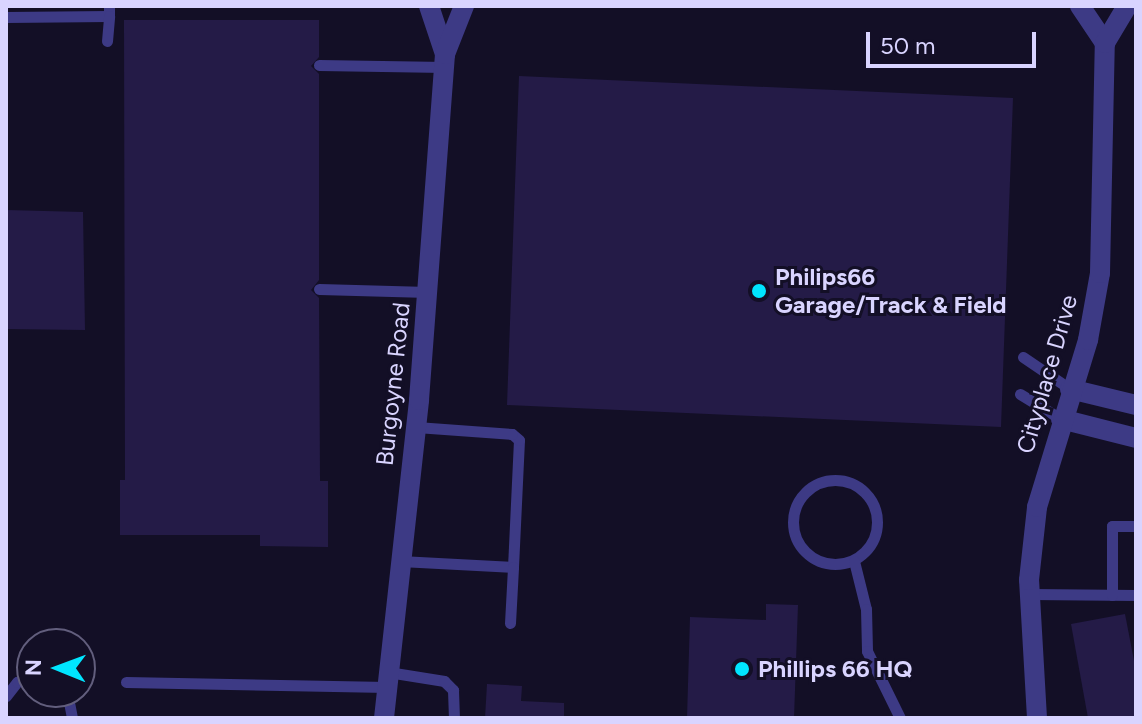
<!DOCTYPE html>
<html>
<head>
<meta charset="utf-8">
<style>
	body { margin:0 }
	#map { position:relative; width:1142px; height:724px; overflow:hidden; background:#130f26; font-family:Figtree,sans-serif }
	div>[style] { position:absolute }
	.building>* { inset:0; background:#241b47 }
	.service>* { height:11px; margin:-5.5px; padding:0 5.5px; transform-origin:5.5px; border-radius:5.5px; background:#3d3a85 }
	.service>.ring { margin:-5.5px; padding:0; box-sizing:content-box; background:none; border:11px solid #3d3a85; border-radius:50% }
	.tertiary>* { height:20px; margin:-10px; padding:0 10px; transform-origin:10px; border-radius:10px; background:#3d3a85 }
	.dots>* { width:22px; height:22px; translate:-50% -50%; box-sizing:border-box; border:4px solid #130f26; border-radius:50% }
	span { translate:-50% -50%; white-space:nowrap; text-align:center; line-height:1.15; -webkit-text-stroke:6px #130f26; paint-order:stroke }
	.poi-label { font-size:24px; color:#d9d4ff; font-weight:700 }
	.left { translate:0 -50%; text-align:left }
	.street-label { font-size:24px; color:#d9d4ff }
	.frame { position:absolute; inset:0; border:8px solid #d9d4ff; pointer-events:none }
	.north { position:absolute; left:16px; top:628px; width:80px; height:80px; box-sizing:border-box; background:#130f26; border:2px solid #625e7d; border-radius:50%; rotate:271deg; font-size:22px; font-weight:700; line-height:32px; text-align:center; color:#d9d4ff }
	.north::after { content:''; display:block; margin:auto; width:28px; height:36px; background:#00e5ff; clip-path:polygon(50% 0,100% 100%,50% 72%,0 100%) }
	.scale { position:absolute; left:866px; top:32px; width:170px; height:36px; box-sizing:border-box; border:4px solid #d9d4ff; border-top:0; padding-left:10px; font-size:24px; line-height:28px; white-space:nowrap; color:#d9d4ff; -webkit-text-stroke:6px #130f26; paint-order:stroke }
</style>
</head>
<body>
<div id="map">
	<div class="building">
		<div style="clip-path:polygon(124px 20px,319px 20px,319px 57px,311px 66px,319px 74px,319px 280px,311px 290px,319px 298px,320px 481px,328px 481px,328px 547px,260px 546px,260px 535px,120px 535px,120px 480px,125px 480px)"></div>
		<div style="clip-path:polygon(519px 76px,1013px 98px,1001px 427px,507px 405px)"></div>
		<div style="clip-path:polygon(6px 210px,83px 212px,85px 330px,6px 329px)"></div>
		<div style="clip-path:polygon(766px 604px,798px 605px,794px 718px,687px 718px,690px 617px,766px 620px)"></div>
		<div style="clip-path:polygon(1125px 614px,1136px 671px,1136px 718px,1088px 718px,1071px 624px)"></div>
		<div style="clip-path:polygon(487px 684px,522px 686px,521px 701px,564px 703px,564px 718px,485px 718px)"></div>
	</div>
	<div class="service">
		<div style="left:6px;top:17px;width:103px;rotate:-0.6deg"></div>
		<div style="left:109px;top:16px;width:10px;rotate:-90deg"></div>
		<div style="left:107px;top:41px;width:25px;rotate:-85deg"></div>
		<div style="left:319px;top:65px;width:126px;rotate:0.9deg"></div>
		<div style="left:319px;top:289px;width:109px;rotate:1.6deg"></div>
		<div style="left:1023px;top:357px;width:57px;rotate:34.2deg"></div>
		<div style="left:1020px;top:394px;width:48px;rotate:31.4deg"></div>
		<div class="ring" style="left:793px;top:480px;width:73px;height:73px"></div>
		<div style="left:400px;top:561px;width:113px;rotate:3deg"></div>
		<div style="left:513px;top:567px;width:127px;rotate:-87.3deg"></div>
		<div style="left:519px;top:440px;width:9px;rotate:-139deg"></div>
		<div style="left:512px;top:434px;width:96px;rotate:-175.8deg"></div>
		<div style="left:854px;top:561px;width:49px;rotate:76deg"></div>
		<div style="left:866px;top:609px;width:42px;rotate:88.6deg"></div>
		<div style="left:867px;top:651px;width:75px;rotate:63.8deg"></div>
		<div style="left:1030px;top:594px;width:106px;rotate:0.5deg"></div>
		<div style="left:1112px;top:595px;width:69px;rotate:-90deg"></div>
		<div style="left:1112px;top:526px;width:24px"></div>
		<div style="left:510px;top:623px;width:56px;rotate:-86.9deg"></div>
		<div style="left:388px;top:672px;width:57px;rotate:9.1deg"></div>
		<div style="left:444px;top:681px;width:13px;rotate:45deg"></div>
		<div style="left:453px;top:690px;width:28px;rotate:88deg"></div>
		<div style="left:126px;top:682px;width:261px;rotate:1.1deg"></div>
		<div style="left:67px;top:692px;width:26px;rotate:79deg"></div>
		<div style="left:6px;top:696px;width:18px;rotate:-52deg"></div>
		<div style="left:17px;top:682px;width:16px;rotate:-22deg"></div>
	</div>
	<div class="tertiary">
		<div style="left:429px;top:6px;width:51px;rotate:71.6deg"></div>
		<div style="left:1080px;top:6px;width:45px;rotate:56deg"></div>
		<div style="left:1070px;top:389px;width:68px;rotate:13.6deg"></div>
		<div style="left:1061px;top:419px;width:77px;rotate:14.2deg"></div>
		<div style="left:384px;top:718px;width:320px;rotate:-83.7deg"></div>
		<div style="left:419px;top:400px;width:347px;rotate:-85.7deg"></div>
		<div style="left:445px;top:54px;width:52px;rotate:-68.4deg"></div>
		<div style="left:1037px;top:718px;width:138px;rotate:-93.3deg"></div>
		<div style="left:1029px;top:580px;width:73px;rotate:-83.7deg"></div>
		<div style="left:1037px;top:507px;width:175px;rotate:-73deg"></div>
		<div style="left:1088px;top:340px;width:68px;rotate:-79.8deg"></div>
		<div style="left:1100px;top:273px;width:230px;rotate:-88.8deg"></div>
		<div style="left:1105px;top:43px;width:43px;rotate:-59.3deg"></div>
	</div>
	<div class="dots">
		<div style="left:759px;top:291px;background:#00e5ff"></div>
		<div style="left:742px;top:669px;background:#00e5ff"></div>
	</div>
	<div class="poi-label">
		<span class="left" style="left:775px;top:291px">Philips66<br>Garage/Track &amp; Field</span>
		<span class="left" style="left:758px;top:669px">Phillips 66 HQ</span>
	</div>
	<div class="street-label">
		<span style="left:1047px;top:374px;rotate:-74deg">Cityplace Drive</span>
		<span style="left:393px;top:384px;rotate:-84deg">Burgoyne Road</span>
	</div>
	<div class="frame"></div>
	<div class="north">N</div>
	<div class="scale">50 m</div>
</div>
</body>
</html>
